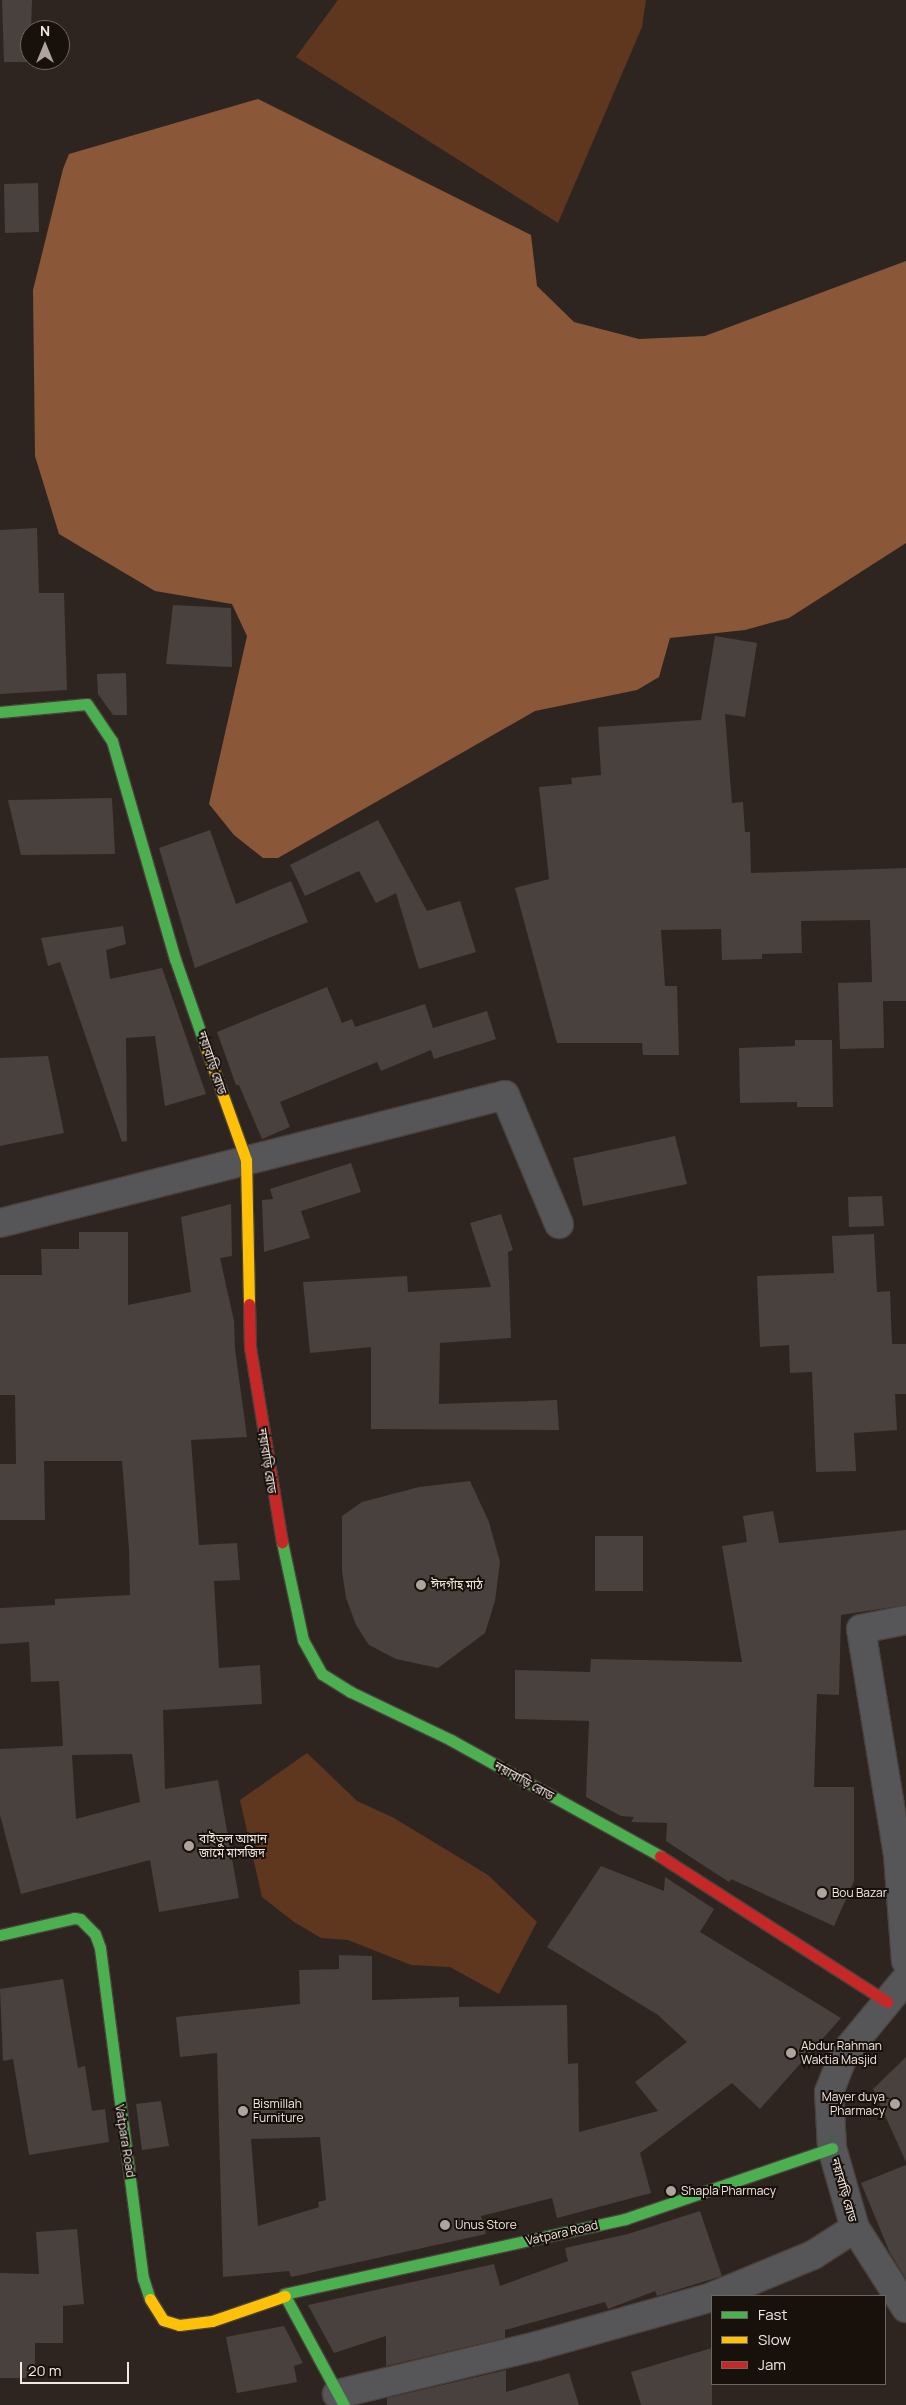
<!DOCTYPE html>
<html>
<head>
<meta charset="utf-8">
<style>
	body { margin:0 }
	#map { position:relative; width:906px; height:2405px; overflow:hidden; background:#2f2520; font-family:Manrope,"Noto Sans Bengali",sans-serif }
	div>[style] { position:absolute }
	.green>* { inset:0; background:#5e371e }
	.water>* { inset:0; background:#8a5839 }
	.building>* { inset:0; background:#49413d }
	.roads { filter:drop-shadow(1px 0 #49413d) drop-shadow(-1px 0 #49413d) drop-shadow(0 1px #49413d) drop-shadow(0 -1px #49413d) }
	.street>* { height:28px; margin:-14px; padding:0 14px; transform-origin:14px; border-radius:14px; background:#565658 }
	.fast>* { height:11px; margin:-5.5px; padding:0 5.5px; transform-origin:5.5px; border-radius:5.5px; background:#4caf50 }
	.slow>* { height:11px; margin:-5.5px; padding:0 5.5px; transform-origin:5.5px; border-radius:5.5px; background:#ffc107 }
	.jam>* { height:11px; margin:-5.5px; padding:0 5.5px; transform-origin:5.5px; border-radius:5.5px; background:#c62828 }
	.dots>* { width:14px; height:14px; translate:-50% -50%; box-sizing:border-box; border:2px solid #17100b; border-radius:50% }
	span { translate:-50% -50%; white-space:nowrap; text-align:center; line-height:1.15; -webkit-text-stroke:4px #17100b; paint-order:stroke }
	.street-label { font-size:12px; color:#f3e8e1 }
	.poi-label { font-size:12px; color:#f3e8e1 }
	.left { translate:0 -50%; text-align:left }
	.right { translate:-100% -50%; text-align:right }
	.legend { position:absolute; left:711px; top:2295px; width:175px; height:90px; box-sizing:border-box; background:#17100b; border:1px solid #6f6661; margin:0; padding:6px 9px; list-style:none; font-size:15px; color:#f3e8e1 }
	.legend li { display:flex; align-items:center; gap:10px; height:25px }
	.legend b { width:25px; border:1px solid #6f6661 }
	.north { position:absolute; left:20px; top:20px; width:50px; height:50px; box-sizing:border-box; background:#17100b; border:1px solid #6f6661; border-radius:50%; rotate:0deg; font-size:14px; font-weight:700; line-height:20px; text-align:center; color:#f3e8e1 }
	.north::after { content:''; display:block; margin:auto; width:18px; height:22px; background:#aea49d; clip-path:polygon(50% 0,100% 100%,50% 72%,0 100%) }
	.scale { position:absolute; left:20px; top:2362px; width:109px; height:22px; box-sizing:border-box; border:2px solid #f3e8e1; border-top:0; padding-left:6px; font-size:15px; line-height:18px; white-space:nowrap; color:#f3e8e1; -webkit-text-stroke:4px #17100b; paint-order:stroke }
</style>
</head>
<body>
<div id="map">
	<div class="green">
		<div style="clip-path:polygon(338px 0,646px 0,642px 27px,558px 223px,296px 57px)"></div>
		<div style="clip-path:polygon(307px 1753px,357px 1801px,394px 1818px,488px 1875px,537px 1922px,499px 1994px,450px 1967px,411px 1965px,348px 1940px,321px 1938px,294px 1922px,262px 1897px,240px 1800px)"></div>
	</div>
	<div class="water">
		<div style="clip-path:polygon(258px 99px,531px 235px,537px 286px,574px 322px,639px 339px,705px 336px,906px 261px,906px 543px,789px 618px,745px 630px,670px 638px,659px 677px,637px 690px,535px 711px,278px 858px,263px 858px,234px 835px,209px 804px,247px 636px,232px 604px,155px 591px,59px 534px,35px 456px,33px 290px,63px 169px,69px 154px)"></div>
	</div>
	<div class="building">
		<div style="clip-path:polygon(2px 0,32px 0,30px 60px,34px 62px,4px 62px)"></div>
		<div style="clip-path:polygon(38px 183px,39px 232px,5px 233px,4px 184px)"></div>
		<div style="clip-path:polygon(37px 528px,39px 593px,64px 593px,67px 690px,0 694px,0 530px)"></div>
		<div style="clip-path:polygon(173px 605px,231px 608px,232px 667px,166px 664px)"></div>
		<div style="clip-path:polygon(715px 636px,757px 643px,745px 717px,725px 714px,732px 803px,743px 802px,745px 832px,750px 832px,751px 873px,906px 868px,906px 1001px,883px 1001px,884px 1048px,840px 1049px,838px 983px,872px 982px,870px 920px,801px 921px,802px 953px,762px 954px,762px 959px,722px 960px,721px 929px,661px 930px,665px 986px,677px 986px,679px 1055px,643px 1055px,642px 1043px,557px 1043px,515px 888px,549px 879px,539px 787px,572px 784px,571px 778px,601px 775px,598px 727px,701px 720px)"></div>
		<div style="clip-path:polygon(126px 673px,127px 715px,113px 715px,98px 694px,97px 674px)"></div>
		<div style="clip-path:polygon(112px 798px,115px 854px,21px 855px,8px 800px)"></div>
		<div style="clip-path:polygon(378px 820px,427px 911px,460px 901px,476px 952px,419px 969px,396px 893px,376px 903px,359px 871px,305px 896px,290px 865px)"></div>
		<div style="clip-path:polygon(210px 830px,236px 904px,291px 881px,308px 922px,195px 968px,159px 848px)"></div>
		<div style="clip-path:polygon(123px 926px,126px 944px,106px 950px,110px 979px,162px 968px,206px 1094px,165px 1106px,155px 1036px,126px 1038px,127px 1141px,122px 1142px,60px 962px,48px 966px,41px 938px)"></div>
		<div style="clip-path:polygon(327px 987px,342px 1023px,352px 1019px,355px 1027px,425px 1004px,433px 1028px,487px 1011px,496px 1039px,434px 1059px,431px 1050px,381px 1071px,377px 1062px,280px 1102px,290px 1127px,262px 1139px,239px 1085px,236px 1085px,217px 1032px)"></div>
		<div style="clip-path:polygon(795px 1040px,832px 1040px,833px 1107px,797px 1107px,797px 1102px,740px 1103px,739px 1048px,795px 1046px)"></div>
		<div style="clip-path:polygon(48px 1056px,64px 1133px,0 1146px,0 1058px)"></div>
		<div style="clip-path:polygon(675px 1136px,687px 1184px,583px 1206px,573px 1158px)"></div>
		<div style="clip-path:polygon(351px 1163px,361px 1192px,301px 1211px,310px 1238px,264px 1252px,262px 1200px,273px 1199px,270px 1189px)"></div>
		<div style="clip-path:polygon(882px 1196px,884px 1226px,849px 1227px,848px 1197px)"></div>
		<div style="clip-path:polygon(evenodd,231px 1204px,232px 1256px,220px 1258px,234px 1321px,235px 1349px,247px 1437px,191px 1440px,199px 1545px,237px 1543px,240px 1580px,214px 1581px,219px 1668px,260px 1665px,262px 1704px,163px 1710px,165px 1789px,218px 1780px,239px 1898px,159px 1912px,150px 1860px,21px 1894px,0 1815px,0 1749px,63px 1746px,59px 1681px,31px 1682px,29px 1642px,0 1644px,0 1608px,55px 1605px,55px 1599px,130px 1595px,129px 1549px,122px 1461px,44px 1461px,45px 1520px,0 1520px,0 1464px,16px 1464px,15px 1395px,0 1395px,0 1275px,42px 1275px,41px 1249px,79px 1249px,79px 1232px,128px 1232px,128px 1305px,191px 1292px,181px 1217px,231px 1204px,132px 1754px,140px 1802px,76px 1819px,72px 1755px,132px 1754px)"></div>
		<div style="clip-path:polygon(501px 1214px,513px 1250px,508px 1252px,511px 1338px,440px 1343px,439px 1404px,557px 1400px,559px 1430px,371px 1429px,371px 1347px,310px 1353px,303px 1282px,407px 1276px,408px 1292px,491px 1287px,470px 1223px)"></div>
		<div style="clip-path:polygon(874px 1234px,877px 1292px,890px 1291px,892px 1344px,906px 1344px,906px 1394px,895px 1394px,897px 1430px,854px 1433px,856px 1471px,816px 1472px,812px 1372px,790px 1373px,789px 1345px,760px 1347px,757px 1276px,834px 1273px,832px 1236px)"></div>
		<div style="clip-path:polygon(470px 1481px,489px 1522px,500px 1562px,495px 1601px,485px 1633px,438px 1668px,396px 1659px,369px 1645px,356px 1625px,346px 1598px,342px 1571px,342px 1516px,362px 1502px,419px 1487px)"></div>
		<div style="clip-path:polygon(773px 1511px,779px 1543px,906px 1530px,906px 1605px,841px 1615px,839px 1695px,817px 1694px,814px 1787px,854px 1787px,854px 1881px,834px 1926px,731px 1879px,729px 1882px,666px 1841px,667px 1823px,631px 1822px,634px 1817px,621px 1816px,586px 1797px,589px 1721px,515px 1719px,515px 1670px,590px 1672px,591px 1659px,742px 1662px,722px 1546px,747px 1542px,743px 1516px)"></div>
		<div style="clip-path:polygon(595px 1536px,643px 1536px,643px 1591px,595px 1591px)"></div>
		<div style="clip-path:polygon(evenodd,601px 1866px,664px 1891px,665px 1877px,714px 1909px,700px 1932px,841px 2018px,760px 2109px,732px 2083px,640px 2153px,651px 2193px,557px 2218px,552px 2198px,481px 2216px,486px 2234px,291px 2277px,289px 2271px,223px 2277px,217px 2053px,180px 2057px,176px 2017px,300px 2004px,299px 1970px,339px 1969px,339px 1955px,372px 1956px,372px 2000px,459px 1997px,459px 2007px,567px 2005px,568px 2064px,578px 2063px,579px 2132px,658px 2111px,635px 2082px,687px 2042px,658px 2015px,547px 1947px,601px 1866px,320px 2137px,326px 2200px,318px 2202px,319px 2207px,258px 2226px,251px 2139px,320px 2137px)"></div>
		<div style="clip-path:polygon(63px 1979px,78px 2068px,85px 2066px,92px 2111px,105px 2109px,109px 2142px,29px 2155px,13px 2059px,3px 2061px,0 1989px)"></div>
		<div style="clip-path:polygon(906px 2057px,906px 2162px,873px 2089px)"></div>
		<div style="clip-path:polygon(161px 2101px,169px 2146px,142px 2150px,136px 2104px)"></div>
		<div style="clip-path:polygon(906px 2165px,906px 2279px,890px 2253px,861px 2183px)"></div>
		<div style="clip-path:polygon(700px 2211px,722px 2276px,657px 2296px,655px 2291px,608px 2309px,605px 2302px,505px 2330px,505px 2338px,386px 2366px,386px 2336px,334px 2353px,308px 2305px,494px 2264px,500px 2286px,568px 2261px,565px 2248px,628px 2234px)"></div>
		<div style="clip-path:polygon(77px 2229px,84px 2304px,63px 2306px,63px 2343px,35px 2343px,35px 2378px,0 2378px,0 2273px,39px 2274px,36px 2232px)"></div>
		<div style="clip-path:polygon(284px 2326px,303px 2363px,294px 2366px,297px 2382px,237px 2393px,226px 2337px)"></div>
		<div style="clip-path:polygon(712px 2348px,712px 2405px,641px 2405px,631px 2372px)"></div>
		<div style="clip-path:polygon(506px 2370px,506px 2392px,569px 2373px,579px 2405px,387px 2405px,387px 2398px)"></div>
	</div>
	<div class="roads">
		<div class="street">
			<div style="left:0;top:1223px;width:521px;rotate:-14.22deg"></div>
			<div style="left:505px;top:1095px;width:140px;rotate:67.3deg"></div>
			<div style="left:906px;top:1620px;width:46px;rotate:168.7deg"></div>
			<div style="left:861px;top:1629px;width:229px;rotate:80.7deg"></div>
			<div style="left:898px;top:1855px;width:106px;rotate:85.7deg"></div>
			<div style="left:906px;top:1979px;width:97px;rotate:129.6deg"></div>
			<div style="left:844px;top:2054px;width:41px;rotate:111.5deg"></div>
			<div style="left:829px;top:2092px;width:56px;rotate:86.9deg"></div>
			<div style="left:832px;top:2148px;width:83px;rotate:74deg"></div>
			<div style="left:855px;top:2228px;width:95px;rotate:57.5deg"></div>
			<div style="left:714px;top:2296px;width:107px;rotate:-22.5deg"></div>
			<div style="left:813px;top:2255px;width:50px;rotate:-32.7deg"></div>
			<div style="left:337px;top:2394px;width:206px;rotate:-13.5deg"></div>
			<div style="left:537px;top:2346px;width:182px;rotate:-15.6deg"></div>
		</div>
		<div class="fast">
			<div style="left:0;top:712px;width:87px;rotate:-5.3deg"></div>
			<div style="left:87px;top:704px;width:45px;rotate:56deg"></div>
			<div style="left:112px;top:741px;width:227px;rotate:73.9deg"></div>
			<div style="left:175px;top:959px;width:94px;rotate:70.8deg"></div>
			<div style="left:282px;top:1542px;width:100px;rotate:77.9deg"></div>
			<div style="left:303px;top:1640px;width:39px;rotate:61deg"></div>
			<div style="left:322px;top:1674px;width:34px;rotate:32deg"></div>
			<div style="left:351px;top:1692px;width:111px;rotate:25.6deg"></div>
			<div style="left:451px;top:1740px;width:239px;rotate:29deg"></div>
			<div style="left:0;top:1935px;width:76px;rotate:-12.9deg"></div>
			<div style="left:74px;top:1918px;width:6px;rotate:9deg"></div>
			<div style="left:80px;top:1919px;width:21px;rotate:45deg"></div>
			<div style="left:95px;top:1934px;width:15px;rotate:70deg"></div>
			<div style="left:100px;top:1948px;width:333px;rotate:82.6deg"></div>
			<div style="left:143px;top:2278px;width:22px;rotate:72deg"></div>
			<div style="left:284px;top:2294px;width:349px;rotate:-12.4deg"></div>
			<div style="left:625px;top:2219px;width:219px;rotate:-18.9deg"></div>
			<div style="left:285px;top:2296px;width:124px;rotate:61.6deg"></div>
		</div>
		<div class="slow">
			<div style="left:206px;top:1048px;width:119px;rotate:70.3deg"></div>
			<div style="left:246px;top:1160px;width:144px;rotate:88.8deg"></div>
			<div style="left:150px;top:2299px;width:25px;rotate:58deg"></div>
			<div style="left:163px;top:2320px;width:17px;rotate:17deg"></div>
			<div style="left:179px;top:2325px;width:33px;rotate:-7deg"></div>
			<div style="left:212px;top:2321px;width:77px;rotate:-18.9deg"></div>
		</div>
		<div class="jam">
			<div style="left:249px;top:1304px;width:43px;rotate:88.7deg"></div>
			<div style="left:250px;top:1347px;width:198px;rotate:80.7deg"></div>
			<div style="left:660px;top:1856px;width:270px;rotate:32.7deg"></div>
		</div>
	</div>
	<div class="dots">
		<div style="left:421px;top:1585px;background:#aea49d"></div>
		<div style="left:189px;top:1846px;background:#aea49d"></div>
		<div style="left:822px;top:1893px;background:#aea49d"></div>
		<div style="left:791px;top:2053px;background:#aea49d"></div>
		<div style="left:895px;top:2104px;background:#aea49d"></div>
		<div style="left:243px;top:2111px;background:#aea49d"></div>
		<div style="left:671px;top:2191px;background:#aea49d"></div>
		<div style="left:445px;top:2225px;background:#aea49d"></div>
	</div>
	<div class="street-label">
		<span style="left:212px;top:1063px;rotate:71deg">নয়াবাড়ি রোড</span>
		<span style="left:267px;top:1461px;rotate:81deg">নয়াবাড়ি রোড</span>
		<span style="left:524px;top:1781px;rotate:29deg">নয়াবাড়ি রোড</span>
		<span style="left:125px;top:2141px;rotate:81deg">Vatpara Road</span>
		<span style="left:844px;top:2190px;rotate:74deg">নয়াবাড়ি রোড</span>
		<span style="left:562px;top:2233px;rotate:-13deg">Vatpara Road</span>
	</div>
	<div class="poi-label">
		<span class="left" style="left:431px;top:1585px">ঈদগাঁহ মাঠ</span>
		<span class="left" style="left:199px;top:1846px">বাইতুল আমান<br>জামে মাসজিদ</span>
		<span class="left" style="left:832px;top:1893px">Bou Bazar</span>
		<span class="left" style="left:801px;top:2053px">Abdur Rahman<br>Waktia Masjid</span>
		<span class="right" style="left:885px;top:2104px">Mayer duya<br>Pharmacy</span>
		<span class="left" style="left:253px;top:2111px">Bismillah<br>Furniture</span>
		<span class="left" style="left:681px;top:2191px">Shapla Pharmacy</span>
		<span class="left" style="left:455px;top:2225px">Unus Store</span>
	</div>
	<ul class="legend">
	<li><b style="height:6px;background:#4caf50"></b>Fast</li>
	<li><b style="height:6px;background:#ffc107"></b>Slow</li>
	<li><b style="height:6px;background:#c62828"></b>Jam</li>
	</ul>
	<div class="north">N</div>
	<div class="scale">20 m</div>
</div>
</body>
</html>
